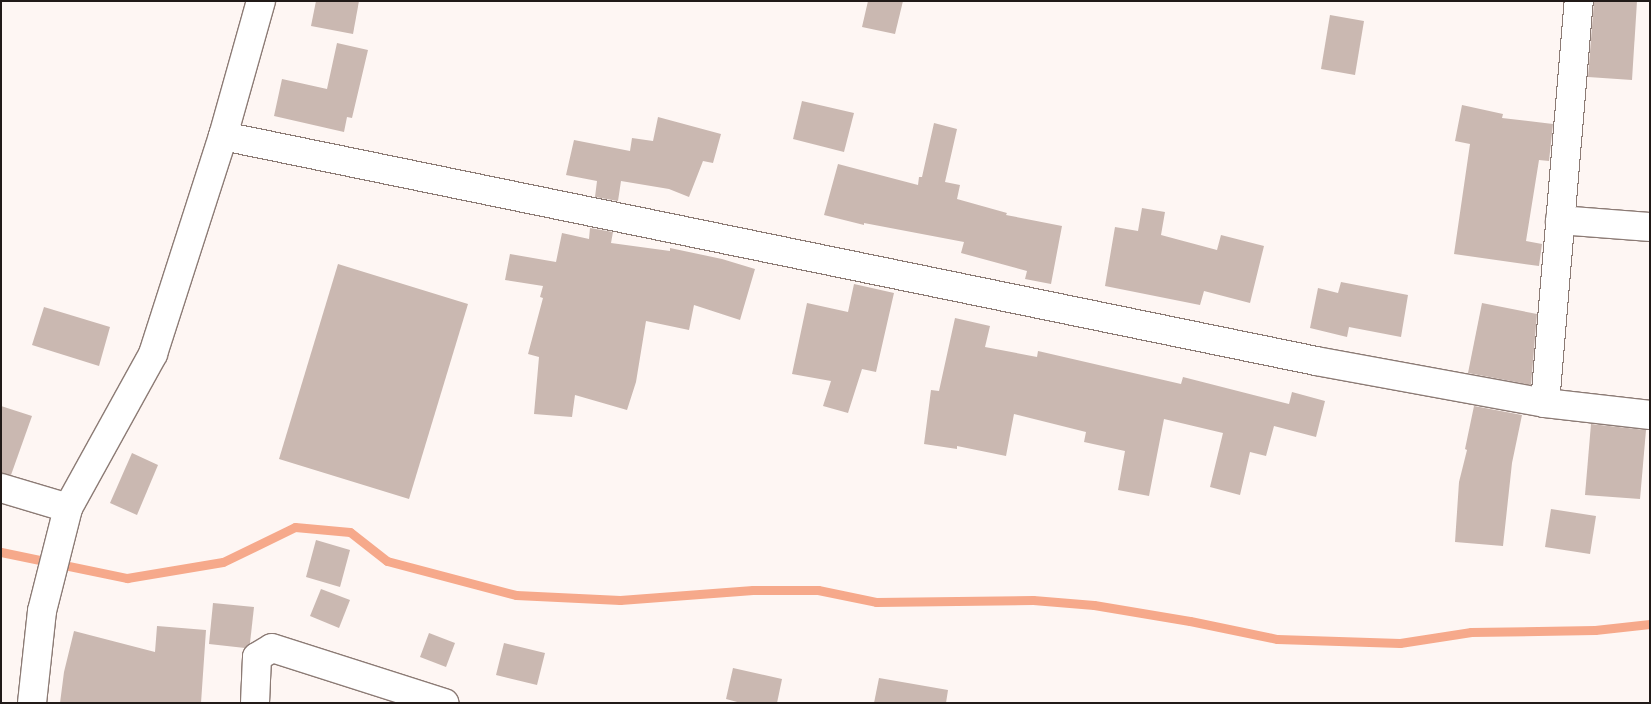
<!DOCTYPE html>
<html>
<head>
<meta charset="utf-8">
<style>
	body { margin:0 }
	#map { position:relative; width:1651px; height:704px; overflow:hidden; background:#fef6f3; font-family:Figtree,sans-serif }
	div>[style] { position:absolute }
	.stream>* { height:9px; margin:-4.5px; padding:0 4.5px; transform-origin:4.5px; border-radius:4.5px; background:#f6a98b }
	.building>* { inset:0; background:#cab8b1 }
	.roads { filter:drop-shadow(1px 0 #8c7b75) drop-shadow(-1px 0 #8c7b75) drop-shadow(0 1px #8c7b75) drop-shadow(0 -1px #8c7b75) }
	.street>* { height:28px; margin:-14px; padding:0 14px; transform-origin:14px; border-radius:14px; background:#fff }
	span { translate:-50% -50%; white-space:nowrap; text-align:center; line-height:1.15; -webkit-text-stroke:4px #fef6f3; paint-order:stroke }
	.frame { position:absolute; inset:0; border:2px solid #211a18; pointer-events:none }
</style>
</head>
<body>
<div id="map">
	<div class="stream">
		<div style="left:1px;top:552px;width:129px;rotate:11.7deg"></div>
		<div style="left:127px;top:578px;width:97px;rotate:-9.5deg"></div>
		<div style="left:223px;top:562px;width:80px;rotate:-25.9deg"></div>
		<div style="left:295px;top:527px;width:55px;rotate:5.2deg"></div>
		<div style="left:350px;top:532px;width:47px;rotate:38.1deg"></div>
		<div style="left:387px;top:561px;width:133px;rotate:14.8deg"></div>
		<div style="left:516px;top:595px;width:104px;rotate:2.8deg"></div>
		<div style="left:620px;top:600px;width:133px;rotate:-4.3deg"></div>
		<div style="left:753px;top:590px;width:65px"></div>
		<div style="left:818px;top:590px;width:59px;rotate:11.7deg"></div>
		<div style="left:876px;top:602px;width:157px;rotate:-0.7deg"></div>
		<div style="left:1033px;top:600px;width:61px;rotate:4.7deg"></div>
		<div style="left:1094px;top:605px;width:97px;rotate:9.5deg"></div>
		<div style="left:1190px;top:621px;width:89px;rotate:11.7deg"></div>
		<div style="left:1277px;top:639px;width:123px;rotate:1.9deg"></div>
		<div style="left:1400px;top:643px;width:72px;rotate:-8.8deg"></div>
		<div style="left:1471px;top:632px;width:124px;rotate:-0.9deg"></div>
		<div style="left:1595px;top:630px;width:55px;rotate:-6.2deg"></div>
	</div>
	<div class="building">
		<div style="clip-path:polygon(316px 1px,359px 1px,353px 34px,311px 26px)"></div>
		<div style="clip-path:polygon(868px 1px,903px 1px,895px 34px,862px 27px)"></div>
		<div style="clip-path:polygon(1594px 1px,1637px 1px,1632px 80px,1588px 77px)"></div>
		<div style="clip-path:polygon(1330px 15px,1364px 21px,1355px 75px,1321px 69px)"></div>
		<div style="clip-path:polygon(337px 43px,368px 50px,352px 118px,347px 117px,344px 132px,274px 116px,282px 79px,327px 89px)"></div>
		<div style="clip-path:polygon(802px 101px,854px 113px,844px 152px,793px 139px)"></div>
		<div style="clip-path:polygon(1462px 105px,1503px 114px,1502px 118px,1553px 124px,1549px 161px,1539px 160px,1526px 241px,1542px 244px,1539px 266px,1454px 254px,1470px 144px,1455px 141px)"></div>
		<div style="clip-path:polygon(658px 117px,721px 134px,713px 163px,703px 161px,689px 197px,669px 189px,621px 181px,618px 201px,595px 197px,597px 181px,566px 175px,574px 140px,630px 151px,632px 138px,653px 141px)"></div>
		<div style="clip-path:polygon(934px 123px,957px 129px,945px 182px,960px 185px,957px 199px,1007px 213px,1006px 215px,1062px 226px,1051px 284px,1025px 279px,1027px 271px,961px 253px,964px 242px,864px 223px,864px 225px,824px 215px,838px 164px,918px 185px,919px 177px,922px 177px)"></div>
		<div style="clip-path:polygon(1142px 208px,1165px 212px,1161px 235px,1217px 250px,1221px 235px,1264px 246px,1250px 303px,1204px 291px,1200px 305px,1105px 286px,1115px 227px,1138px 231px)"></div>
		<div style="clip-path:polygon(590px 228px,613px 232px,611px 243px,670px 251px,670px 248px,722px 259px,755px 269px,740px 320px,694px 305px,689px 330px,646px 321px,636px 382px,627px 410px,575px 395px,572px 417px,534px 414px,539px 357px,528px 354px,543px 298px,540px 297px,543px 286px,505px 280px,510px 254px,556px 262px,562px 233px,589px 239px)"></div>
		<div style="clip-path:polygon(338px 264px,468px 304px,409px 499px,279px 459px)"></div>
		<div style="clip-path:polygon(1341px 282px,1408px 295px,1401px 337px,1349px 327px,1347px 337px,1310px 328px,1318px 288px,1338px 293px)"></div>
		<div style="clip-path:polygon(854px 284px,894px 293px,876px 372px,862px 369px,848px 413px,823px 406px,831px 381px,792px 374px,807px 303px,848px 312px)"></div>
		<div style="clip-path:polygon(1482px 303px,1537px 314px,1531px 385px,1468px 373px)"></div>
		<div style="clip-path:polygon(44px 307px,110px 327px,99px 366px,32px 345px)"></div>
		<div style="clip-path:polygon(955px 318px,990px 326px,985px 347px,1037px 357px,1038px 351px,1181px 384px,1183px 377px,1289px 404px,1292px 392px,1325px 401px,1316px 437px,1274px 426px,1266px 456px,1250px 452px,1240px 495px,1210px 487px,1223px 433px,1164px 419px,1149px 496px,1118px 490px,1125px 451px,1084px 442px,1086px 432px,1014px 414px,1006px 456px,957px 446px,957px 449px,924px 444px,931px 390px,939px 391px)"></div>
		<div style="clip-path:polygon(1px 406px,32px 416px,11px 475px,1px 473px)"></div>
		<div style="clip-path:polygon(1474px 406px,1522px 415px,1512px 463px,1503px 546px,1455px 542px,1459px 482px,1467px 450px,1465px 449px)"></div>
		<div style="clip-path:polygon(1591px 424px,1646px 430px,1640px 499px,1585px 495px)"></div>
		<div style="clip-path:polygon(132px 453px,158px 465px,137px 515px,110px 503px)"></div>
		<div style="clip-path:polygon(1551px 509px,1596px 516px,1590px 554px,1545px 547px)"></div>
		<div style="clip-path:polygon(316px 540px,350px 550px,340px 587px,306px 577px)"></div>
		<div style="clip-path:polygon(321px 589px,350px 600px,339px 628px,310px 616px)"></div>
		<div style="clip-path:polygon(213px 603px,254px 607px,250px 643px,245px 648px,209px 644px)"></div>
		<div style="clip-path:polygon(157px 626px,206px 630px,201px 703px,60px 703px,64px 672px,74px 631px,155px 652px)"></div>
		<div style="clip-path:polygon(429px 633px,455px 643px,446px 667px,420px 657px)"></div>
		<div style="clip-path:polygon(504px 643px,545px 653px,537px 685px,496px 675px)"></div>
		<div style="clip-path:polygon(733px 668px,782px 679px,777px 703px,741px 703px,726px 699px)"></div>
		<div style="clip-path:polygon(879px 678px,948px 690px,946px 703px,874px 703px)"></div>
	</div>
	<div class="roads">
		<div class="street">
			<div style="left:223px;top:136px;width:1116px;rotate:11.63deg"></div>
			<div style="left:1316px;top:361px;width:233px;rotate:10.4deg"></div>
			<div style="left:1545px;top:403px;width:106px;rotate:6.5deg"></div>
			<div style="left:1560px;top:220px;width:90px;rotate:4.4deg"></div>
			<div style="left:1545px;top:403px;width:403px;rotate:-85.2deg"></div>
			<div style="left:1px;top:488px;width:70px;rotate:16.6deg"></div>
			<div style="left:32px;top:703px;width:93px;rotate:-83.8deg"></div>
			<div style="left:42px;top:611px;width:106px;rotate:-75.8deg"></div>
			<div style="left:68px;top:508px;width:176px;rotate:-61.1deg"></div>
			<div style="left:153px;top:354px;width:229px;rotate:-72.2deg"></div>
			<div style="left:223px;top:136px;width:140px;rotate:-74.3deg"></div>
			<div style="left:255px;top:703px;width:46px;rotate:-87.5deg"></div>
			<div style="left:257px;top:657px;width:17px;rotate:-31deg"></div>
			<div style="left:272px;top:648px;width:181px;rotate:17.7deg"></div>
		</div>
	</div>
	<div class="frame"></div>
</div>
</body>
</html>
